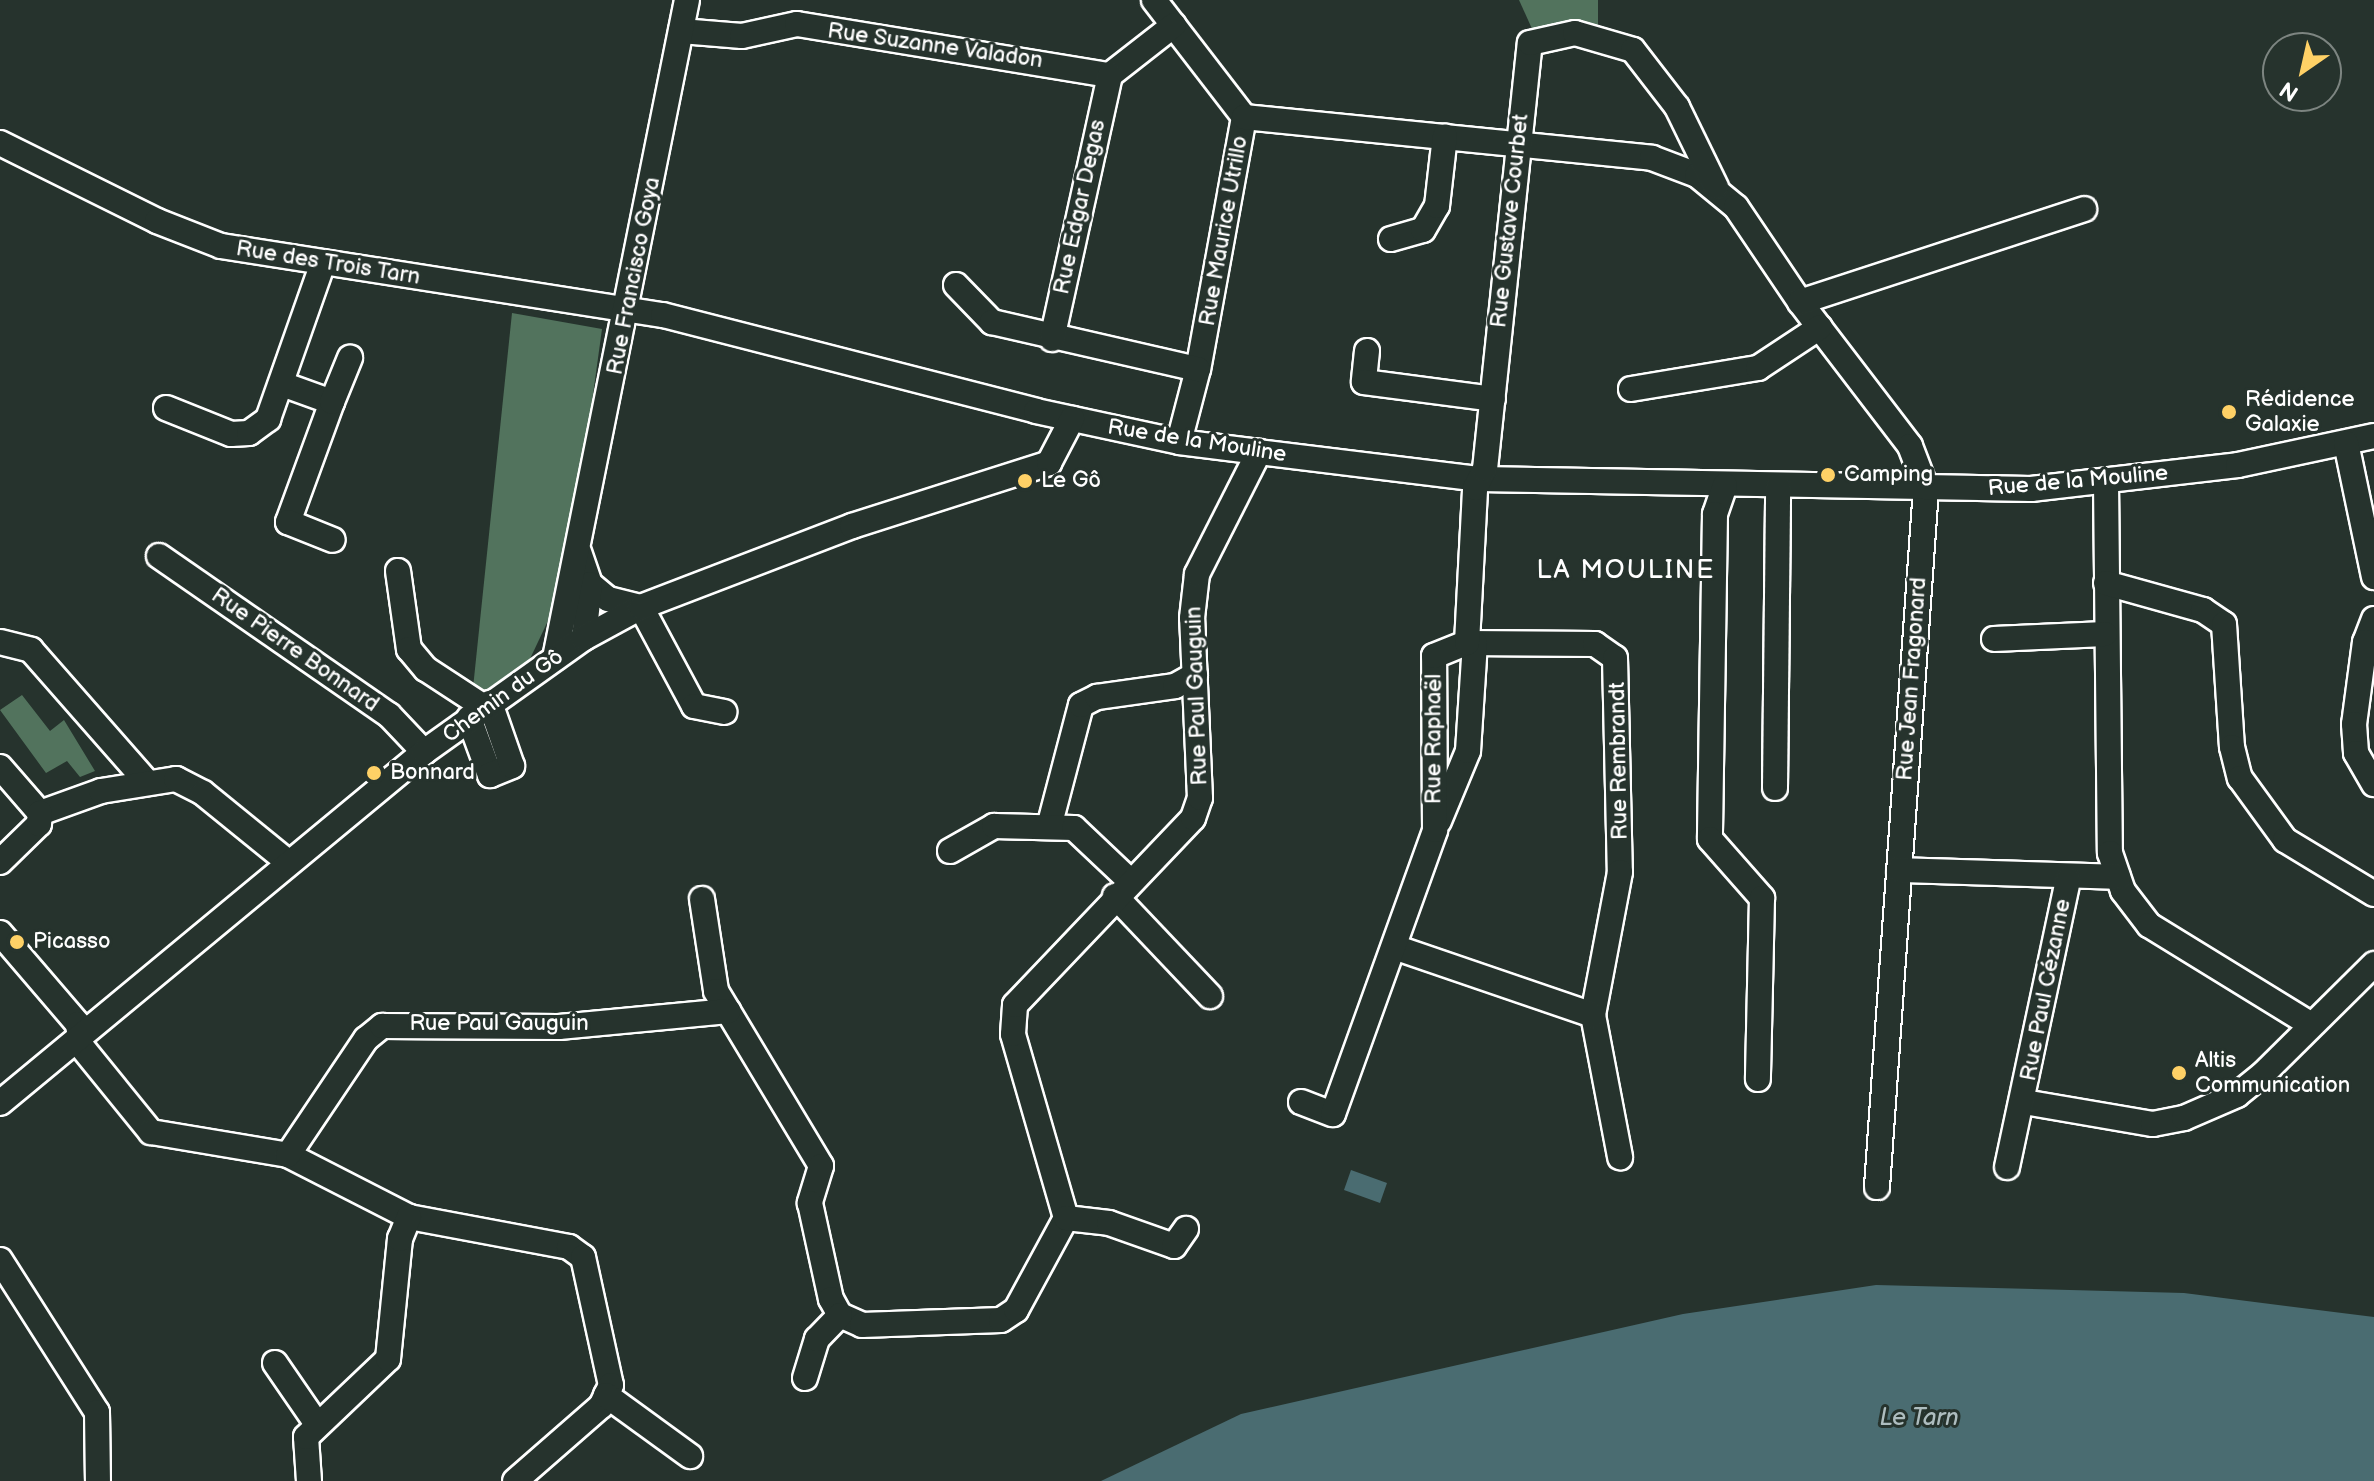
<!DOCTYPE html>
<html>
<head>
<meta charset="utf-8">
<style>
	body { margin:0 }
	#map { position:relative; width:2374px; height:1481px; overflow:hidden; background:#26332d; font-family:"Balsamiq Sans",sans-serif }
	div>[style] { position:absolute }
	.green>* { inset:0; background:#52735d }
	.water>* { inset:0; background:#4a6c71 }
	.roads { filter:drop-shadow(2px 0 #fff) drop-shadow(-2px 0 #fff) drop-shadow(0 2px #fff) drop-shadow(0 -2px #fff) }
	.minor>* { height:24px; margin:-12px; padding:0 12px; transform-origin:12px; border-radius:12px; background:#26332d }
	.dots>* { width:22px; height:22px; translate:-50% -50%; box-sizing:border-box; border:4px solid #26332d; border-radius:50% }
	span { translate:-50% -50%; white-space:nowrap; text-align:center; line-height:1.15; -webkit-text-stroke:6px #26332d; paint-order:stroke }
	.street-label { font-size:22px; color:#fff }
	.poi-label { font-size:22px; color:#fff }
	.left { translate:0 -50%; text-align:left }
	.water-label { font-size:24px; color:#aebdbf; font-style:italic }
	.quarter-label { font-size:26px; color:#fff; letter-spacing:2px }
	.north { position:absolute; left:2262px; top:32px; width:80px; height:80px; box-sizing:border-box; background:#26332d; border:2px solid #7d8581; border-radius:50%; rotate:214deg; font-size:22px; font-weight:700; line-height:32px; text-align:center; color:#fff }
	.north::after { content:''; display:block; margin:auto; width:28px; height:36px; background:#ffd166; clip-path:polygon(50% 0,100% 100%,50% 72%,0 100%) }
</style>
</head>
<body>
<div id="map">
	<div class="green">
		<div style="clip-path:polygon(1519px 0,1598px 0,1598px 29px,1533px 31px)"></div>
		<div style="clip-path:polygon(512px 313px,602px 329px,580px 489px,554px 608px,529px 661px,484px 694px,473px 688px)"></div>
		<div style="clip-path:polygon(22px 695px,50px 731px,64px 720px,95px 771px,80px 777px,67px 761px,46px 773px,0 710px)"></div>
	</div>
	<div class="water">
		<div style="clip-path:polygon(1351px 1170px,1387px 1183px,1380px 1203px,1344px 1190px)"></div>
		<div style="clip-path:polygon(1876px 1285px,2184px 1293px,2374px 1317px,2374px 1481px,1101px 1481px,1241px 1414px,1683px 1314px)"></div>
	</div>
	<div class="roads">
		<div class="minor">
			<div style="left:1154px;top:0;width:148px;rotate:52.4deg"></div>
			<div style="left:1244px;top:117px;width:256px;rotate:100.3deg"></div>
			<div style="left:1198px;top:369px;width:75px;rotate:104.6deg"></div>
			<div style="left:681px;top:31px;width:61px;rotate:4.7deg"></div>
			<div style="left:742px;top:36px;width:56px;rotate:-12.3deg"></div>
			<div style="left:797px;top:24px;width:317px;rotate:9.3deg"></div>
			<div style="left:1110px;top:75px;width:81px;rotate:-38deg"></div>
			<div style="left:1244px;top:117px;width:410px;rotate:5.7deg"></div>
			<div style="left:1652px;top:158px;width:48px;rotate:20.7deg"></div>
			<div style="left:1697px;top:175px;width:50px;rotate:39.4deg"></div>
			<div style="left:1736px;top:207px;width:115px;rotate:56deg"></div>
			<div style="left:1800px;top:302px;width:181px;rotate:52.6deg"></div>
			<div style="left:1910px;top:446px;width:45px;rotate:69.1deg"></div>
			<div style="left:1926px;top:488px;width:701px;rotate:94.01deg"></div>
			<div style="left:0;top:143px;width:175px;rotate:26.4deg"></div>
			<div style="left:157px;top:221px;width:69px;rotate:21.3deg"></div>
			<div style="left:221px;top:246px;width:447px;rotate:8.9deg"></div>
			<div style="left:663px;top:315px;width:385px;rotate:14.4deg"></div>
			<div style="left:1036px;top:411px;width:146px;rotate:12.2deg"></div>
			<div style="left:1179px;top:442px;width:81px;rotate:7.1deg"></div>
			<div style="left:1259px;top:452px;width:223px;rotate:7deg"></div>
			<div style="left:1480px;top:479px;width:551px;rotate:1.04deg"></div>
			<div style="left:2031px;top:489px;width:208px;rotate:-6.6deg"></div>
			<div style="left:2238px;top:465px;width:139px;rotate:-12deg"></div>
			<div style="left:1391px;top:239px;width:33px;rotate:-16deg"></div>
			<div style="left:1423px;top:230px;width:28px;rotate:-60deg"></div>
			<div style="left:1437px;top:206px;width:70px;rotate:-83.5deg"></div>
			<div style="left:956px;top:285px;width:52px;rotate:45.8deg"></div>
			<div style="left:992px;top:322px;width:211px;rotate:12.9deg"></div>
			<div style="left:1800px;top:302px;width:299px;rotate:-18.1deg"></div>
			<div style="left:1052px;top:339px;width:270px;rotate:-77.6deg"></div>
			<div style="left:1367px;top:351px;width:31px;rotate:96deg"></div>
			<div style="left:1364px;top:382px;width:130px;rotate:7.5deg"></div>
			<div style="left:282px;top:384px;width:53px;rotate:19.8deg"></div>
			<div style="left:332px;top:402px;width:128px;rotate:110.1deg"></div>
			<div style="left:288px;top:522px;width:48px;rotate:21.8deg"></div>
			<div style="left:1631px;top:389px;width:129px;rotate:-9.4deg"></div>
			<div style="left:1758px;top:368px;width:74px;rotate:-33.5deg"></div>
			<div style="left:332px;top:402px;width:48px;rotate:-67.8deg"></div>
			<div style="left:166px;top:408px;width:70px;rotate:21.8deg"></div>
			<div style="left:231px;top:434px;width:18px;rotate:-3deg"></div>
			<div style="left:249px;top:433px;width:24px;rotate:-36deg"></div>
			<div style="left:268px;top:419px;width:165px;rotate:-70.6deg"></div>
			<div style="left:2346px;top:443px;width:137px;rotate:78.2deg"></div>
			<div style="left:2106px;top:482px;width:371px;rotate:89.4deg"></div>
			<div style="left:2110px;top:853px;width:40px;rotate:71.1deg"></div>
			<div style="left:2123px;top:891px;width:43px;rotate:52.6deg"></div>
			<div style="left:2149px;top:925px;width:189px;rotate:31.6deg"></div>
			<div style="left:1725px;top:485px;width:31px;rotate:109deg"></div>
			<div style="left:1715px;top:514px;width:325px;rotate:90.9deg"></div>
			<div style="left:1710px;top:839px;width:79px;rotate:48.6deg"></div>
			<div style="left:1762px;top:898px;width:181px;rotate:91.3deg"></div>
			<div style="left:579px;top:552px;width:34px;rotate:71deg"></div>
			<div style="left:590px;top:584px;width:23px;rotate:40deg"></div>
			<div style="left:608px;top:599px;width:34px;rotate:14deg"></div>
			<div style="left:641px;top:607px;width:112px;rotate:61.8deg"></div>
			<div style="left:694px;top:706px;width:31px;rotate:11deg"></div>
			<div style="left:159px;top:556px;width:280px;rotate:34.7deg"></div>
			<div style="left:389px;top:715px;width:51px;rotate:46.6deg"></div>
			<div style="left:398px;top:571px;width:79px;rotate:82deg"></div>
			<div style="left:409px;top:649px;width:26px;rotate:50deg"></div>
			<div style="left:426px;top:669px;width:69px;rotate:33.2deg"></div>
			<div style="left:2106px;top:583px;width:101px;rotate:15.6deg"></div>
			<div style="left:2203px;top:610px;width:25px;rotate:34deg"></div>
			<div style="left:2224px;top:624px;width:123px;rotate:86.3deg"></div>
			<div style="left:2232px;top:747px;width:32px;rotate:76deg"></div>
			<div style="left:2240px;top:778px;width:77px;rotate:54deg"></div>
			<div style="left:2285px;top:840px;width:104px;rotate:31.2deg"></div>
			<div style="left:2374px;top:619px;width:25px;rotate:111deg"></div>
			<div style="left:2365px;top:642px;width:83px;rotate:97.6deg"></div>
			<div style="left:2354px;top:724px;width:29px;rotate:86deg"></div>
			<div style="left:2356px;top:753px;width:36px;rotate:60deg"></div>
			<div style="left:584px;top:638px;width:54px;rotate:-83.7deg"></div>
			<div style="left:1994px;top:639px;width:111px;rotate:-2.6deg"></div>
			<div style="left:0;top:642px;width:32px;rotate:14deg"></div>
			<div style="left:31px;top:650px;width:176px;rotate:48.7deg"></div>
			<div style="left:1467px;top:643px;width:128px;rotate:0.4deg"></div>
			<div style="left:1595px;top:644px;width:24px;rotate:35deg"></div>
			<div style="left:1615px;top:658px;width:214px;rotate:88.7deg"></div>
			<div style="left:1620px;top:872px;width:146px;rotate:100.7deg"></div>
			<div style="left:1593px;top:1015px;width:145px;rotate:79.2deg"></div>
			<div style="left:555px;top:658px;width:671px;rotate:-78.66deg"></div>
			<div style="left:469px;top:718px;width:61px;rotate:69.8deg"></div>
			<div style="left:490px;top:775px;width:24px;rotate:-22deg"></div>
			<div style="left:512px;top:766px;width:67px;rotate:-109.2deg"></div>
			<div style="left:0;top:767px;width:61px;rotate:49deg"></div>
			<div style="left:1775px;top:788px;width:302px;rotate:-89.4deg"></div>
			<div style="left:40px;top:813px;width:65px;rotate:-19.8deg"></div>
			<div style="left:101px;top:791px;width:76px;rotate:-9.1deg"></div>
			<div style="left:176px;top:779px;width:30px;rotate:27deg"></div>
			<div style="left:203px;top:793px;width:109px;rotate:39.1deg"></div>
			<div style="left:1439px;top:821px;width:76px;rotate:-67.5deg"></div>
			<div style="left:1468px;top:751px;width:108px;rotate:-86.3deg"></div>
			<div style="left:1049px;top:827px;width:126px;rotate:-75.3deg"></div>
			<div style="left:1081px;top:705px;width:18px;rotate:-27deg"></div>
			<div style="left:1097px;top:697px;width:79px;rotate:-8deg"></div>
			<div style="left:1175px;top:686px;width:23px;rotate:-29deg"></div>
			<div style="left:950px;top:851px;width:51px;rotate:-29.6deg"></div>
			<div style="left:994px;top:826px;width:80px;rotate:1.4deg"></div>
			<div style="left:1074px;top:828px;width:77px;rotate:43.4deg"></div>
			<div style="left:0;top:862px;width:54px;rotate:-44.3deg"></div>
			<div style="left:39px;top:824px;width:11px;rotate:-85deg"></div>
			<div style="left:1899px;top:870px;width:219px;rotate:1.8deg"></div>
			<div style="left:1115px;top:896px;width:138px;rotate:46.5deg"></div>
			<div style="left:702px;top:899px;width:93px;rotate:81.3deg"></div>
			<div style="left:716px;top:991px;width:204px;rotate:59deg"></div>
			<div style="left:821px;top:1166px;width:39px;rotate:107deg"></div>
			<div style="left:810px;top:1203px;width:98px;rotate:77.7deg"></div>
			<div style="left:831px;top:1299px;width:18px;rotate:61deg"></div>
			<div style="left:840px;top:1315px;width:24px;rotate:24deg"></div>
			<div style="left:862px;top:1325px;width:139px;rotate:-2.1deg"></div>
			<div style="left:1001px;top:1320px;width:18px;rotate:-34deg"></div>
			<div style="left:1016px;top:1310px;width:105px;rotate:-61.5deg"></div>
			<div style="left:1066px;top:1218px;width:191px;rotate:-106.1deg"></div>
			<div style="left:1013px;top:1034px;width:29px;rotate:-86deg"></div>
			<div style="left:1015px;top:1005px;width:258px;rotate:-46.4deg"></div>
			<div style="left:1193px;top:818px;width:21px;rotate:-71deg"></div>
			<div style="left:1200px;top:798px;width:180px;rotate:-92.5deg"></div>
			<div style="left:1192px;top:618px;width:44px;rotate:-83.5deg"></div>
			<div style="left:1197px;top:574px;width:137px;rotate:-63.1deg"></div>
			<div style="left:0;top:933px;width:120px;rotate:49.4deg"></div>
			<div style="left:78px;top:1024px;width:22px;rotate:82deg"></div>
			<div style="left:81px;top:1046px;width:111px;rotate:50.9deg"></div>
			<div style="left:151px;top:1132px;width:139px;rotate:9.5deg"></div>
			<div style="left:288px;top:1155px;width:136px;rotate:27.1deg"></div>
			<div style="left:409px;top:1217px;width:163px;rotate:10.6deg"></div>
			<div style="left:569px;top:1247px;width:17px;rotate:36deg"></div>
			<div style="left:583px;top:1257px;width:131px;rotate:77.7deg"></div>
			<div style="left:611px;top:1385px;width:23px;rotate:115deg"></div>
			<div style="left:601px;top:1406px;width:114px;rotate:138.9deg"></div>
			<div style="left:1397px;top:948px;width:207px;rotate:18.9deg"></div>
			<div style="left:1301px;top:1102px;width:34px;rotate:21deg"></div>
			<div style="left:1333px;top:1114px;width:302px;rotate:-70.2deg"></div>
			<div style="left:1435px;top:830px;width:174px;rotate:-90.3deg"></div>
			<div style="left:1434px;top:656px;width:35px;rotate:-22deg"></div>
			<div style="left:1467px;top:643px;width:155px;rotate:-87deg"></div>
			<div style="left:1475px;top:488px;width:21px;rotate:-62deg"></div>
			<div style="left:1485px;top:469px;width:428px;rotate:-84deg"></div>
			<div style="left:1530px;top:43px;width:46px;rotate:-12.5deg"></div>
			<div style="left:1575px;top:33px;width:60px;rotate:16.3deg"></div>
			<div style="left:1633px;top:50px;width:72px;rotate:52.3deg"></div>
			<div style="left:1677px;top:107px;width:89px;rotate:64deg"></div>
			<div style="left:2024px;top:1102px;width:131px;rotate:9.7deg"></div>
			<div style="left:2153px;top:1124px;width:32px;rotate:-11deg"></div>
			<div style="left:2184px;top:1118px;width:58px;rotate:-23.5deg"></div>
			<div style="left:2237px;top:1095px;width:35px;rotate:-39deg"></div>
			<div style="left:2264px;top:1073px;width:155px;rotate:-44.7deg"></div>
			<div style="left:0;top:1103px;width:550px;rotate:-39.62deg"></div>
			<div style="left:424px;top:752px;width:196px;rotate:-35.5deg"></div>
			<div style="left:584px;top:638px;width:65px;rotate:-28.5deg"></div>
			<div style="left:641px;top:607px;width:226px;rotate:-21deg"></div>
			<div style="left:852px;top:526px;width:207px;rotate:-17.7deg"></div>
			<div style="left:1049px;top:463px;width:50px;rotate:-62.4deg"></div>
			<div style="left:288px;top:1155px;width:140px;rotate:-56.1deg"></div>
			<div style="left:366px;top:1039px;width:21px;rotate:-39deg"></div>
			<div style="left:382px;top:1026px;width:177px;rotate:0.3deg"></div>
			<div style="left:559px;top:1027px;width:170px;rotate:-5.4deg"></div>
			<div style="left:2007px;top:1167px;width:294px;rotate:-78deg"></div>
			<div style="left:1066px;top:1218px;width:43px;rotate:6.6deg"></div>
			<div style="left:1109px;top:1223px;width:69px;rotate:19.5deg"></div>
			<div style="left:1174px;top:1246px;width:21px;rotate:-55deg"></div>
			<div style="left:0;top:1260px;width:180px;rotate:57.5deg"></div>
			<div style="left:97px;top:1412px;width:69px;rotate:89.2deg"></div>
			<div style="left:275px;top:1363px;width:74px;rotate:55.5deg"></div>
			<div style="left:805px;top:1378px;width:41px;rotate:-72.9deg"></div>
			<div style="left:817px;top:1339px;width:33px;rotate:-46deg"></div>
			<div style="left:606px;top:1395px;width:104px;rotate:36deg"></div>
			<div style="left:309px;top:1481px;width:44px;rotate:-93.9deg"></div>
			<div style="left:306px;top:1437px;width:113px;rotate:-43.6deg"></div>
			<div style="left:388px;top:1359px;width:121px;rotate:-84.3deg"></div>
			<div style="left:400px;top:1239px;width:24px;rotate:-68deg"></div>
		</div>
	</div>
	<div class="dots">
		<div style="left:2229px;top:412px;background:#ffd166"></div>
		<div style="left:1828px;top:475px;background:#ffd166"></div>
		<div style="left:1025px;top:481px;background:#ffd166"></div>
		<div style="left:374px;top:773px;background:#ffd166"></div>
		<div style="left:17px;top:942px;background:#ffd166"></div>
		<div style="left:2179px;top:1073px;background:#ffd166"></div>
	</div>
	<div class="street-label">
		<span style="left:935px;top:46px;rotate:8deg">Rue Suzanne Valadon</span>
		<span style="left:1080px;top:207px;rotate:-78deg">Rue Edgar Degas</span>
		<span style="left:1510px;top:221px;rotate:-84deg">Rue Gustave Courbet</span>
		<span style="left:1224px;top:231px;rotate:-80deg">Rue Maurice Utrillo</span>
		<span style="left:328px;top:263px;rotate:9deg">Rue des Trois Tarn</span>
		<span style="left:634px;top:276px;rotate:-79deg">Rue Francisco Goya</span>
		<span style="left:1197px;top:441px;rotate:9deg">Rue de la Mouline</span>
		<span style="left:2078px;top:481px;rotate:-5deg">Rue de la Mouline</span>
		<span style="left:295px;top:650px;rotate:35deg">Rue Pierre Bonnard</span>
		<span style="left:1912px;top:679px;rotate:-86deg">Rue Jean Fragonard</span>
		<span style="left:503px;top:696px;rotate:-36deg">Chemin du Gô</span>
		<span style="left:1197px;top:696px;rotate:-92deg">Rue Paul Gauguin</span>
		<span style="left:1434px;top:739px;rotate:-90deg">Rue Raphaël</span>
		<span style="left:1619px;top:761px;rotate:-91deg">Rue Rembrandt</span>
		<span style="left:2046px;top:990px;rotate:-79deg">Rue Paul Cézanne</span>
		<span style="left:499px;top:1024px">Rue Paul Gauguin</span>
	</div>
	<div class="poi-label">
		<span class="left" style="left:2245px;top:412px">Rédidence<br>Galaxie</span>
		<span class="left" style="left:1844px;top:475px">Camping</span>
		<span class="left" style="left:1041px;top:481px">Le Gô</span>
		<span class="left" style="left:390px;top:773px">Bonnard</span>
		<span class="left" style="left:33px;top:942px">Picasso</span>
		<span class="left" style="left:2195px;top:1073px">Altis<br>Communication</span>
	</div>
	<div class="water-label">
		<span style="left:1919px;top:1418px">Le Tarn</span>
	</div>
	<div class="quarter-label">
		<span style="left:1626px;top:571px">LA MOULINE</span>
	</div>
	<div class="north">N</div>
</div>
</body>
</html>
